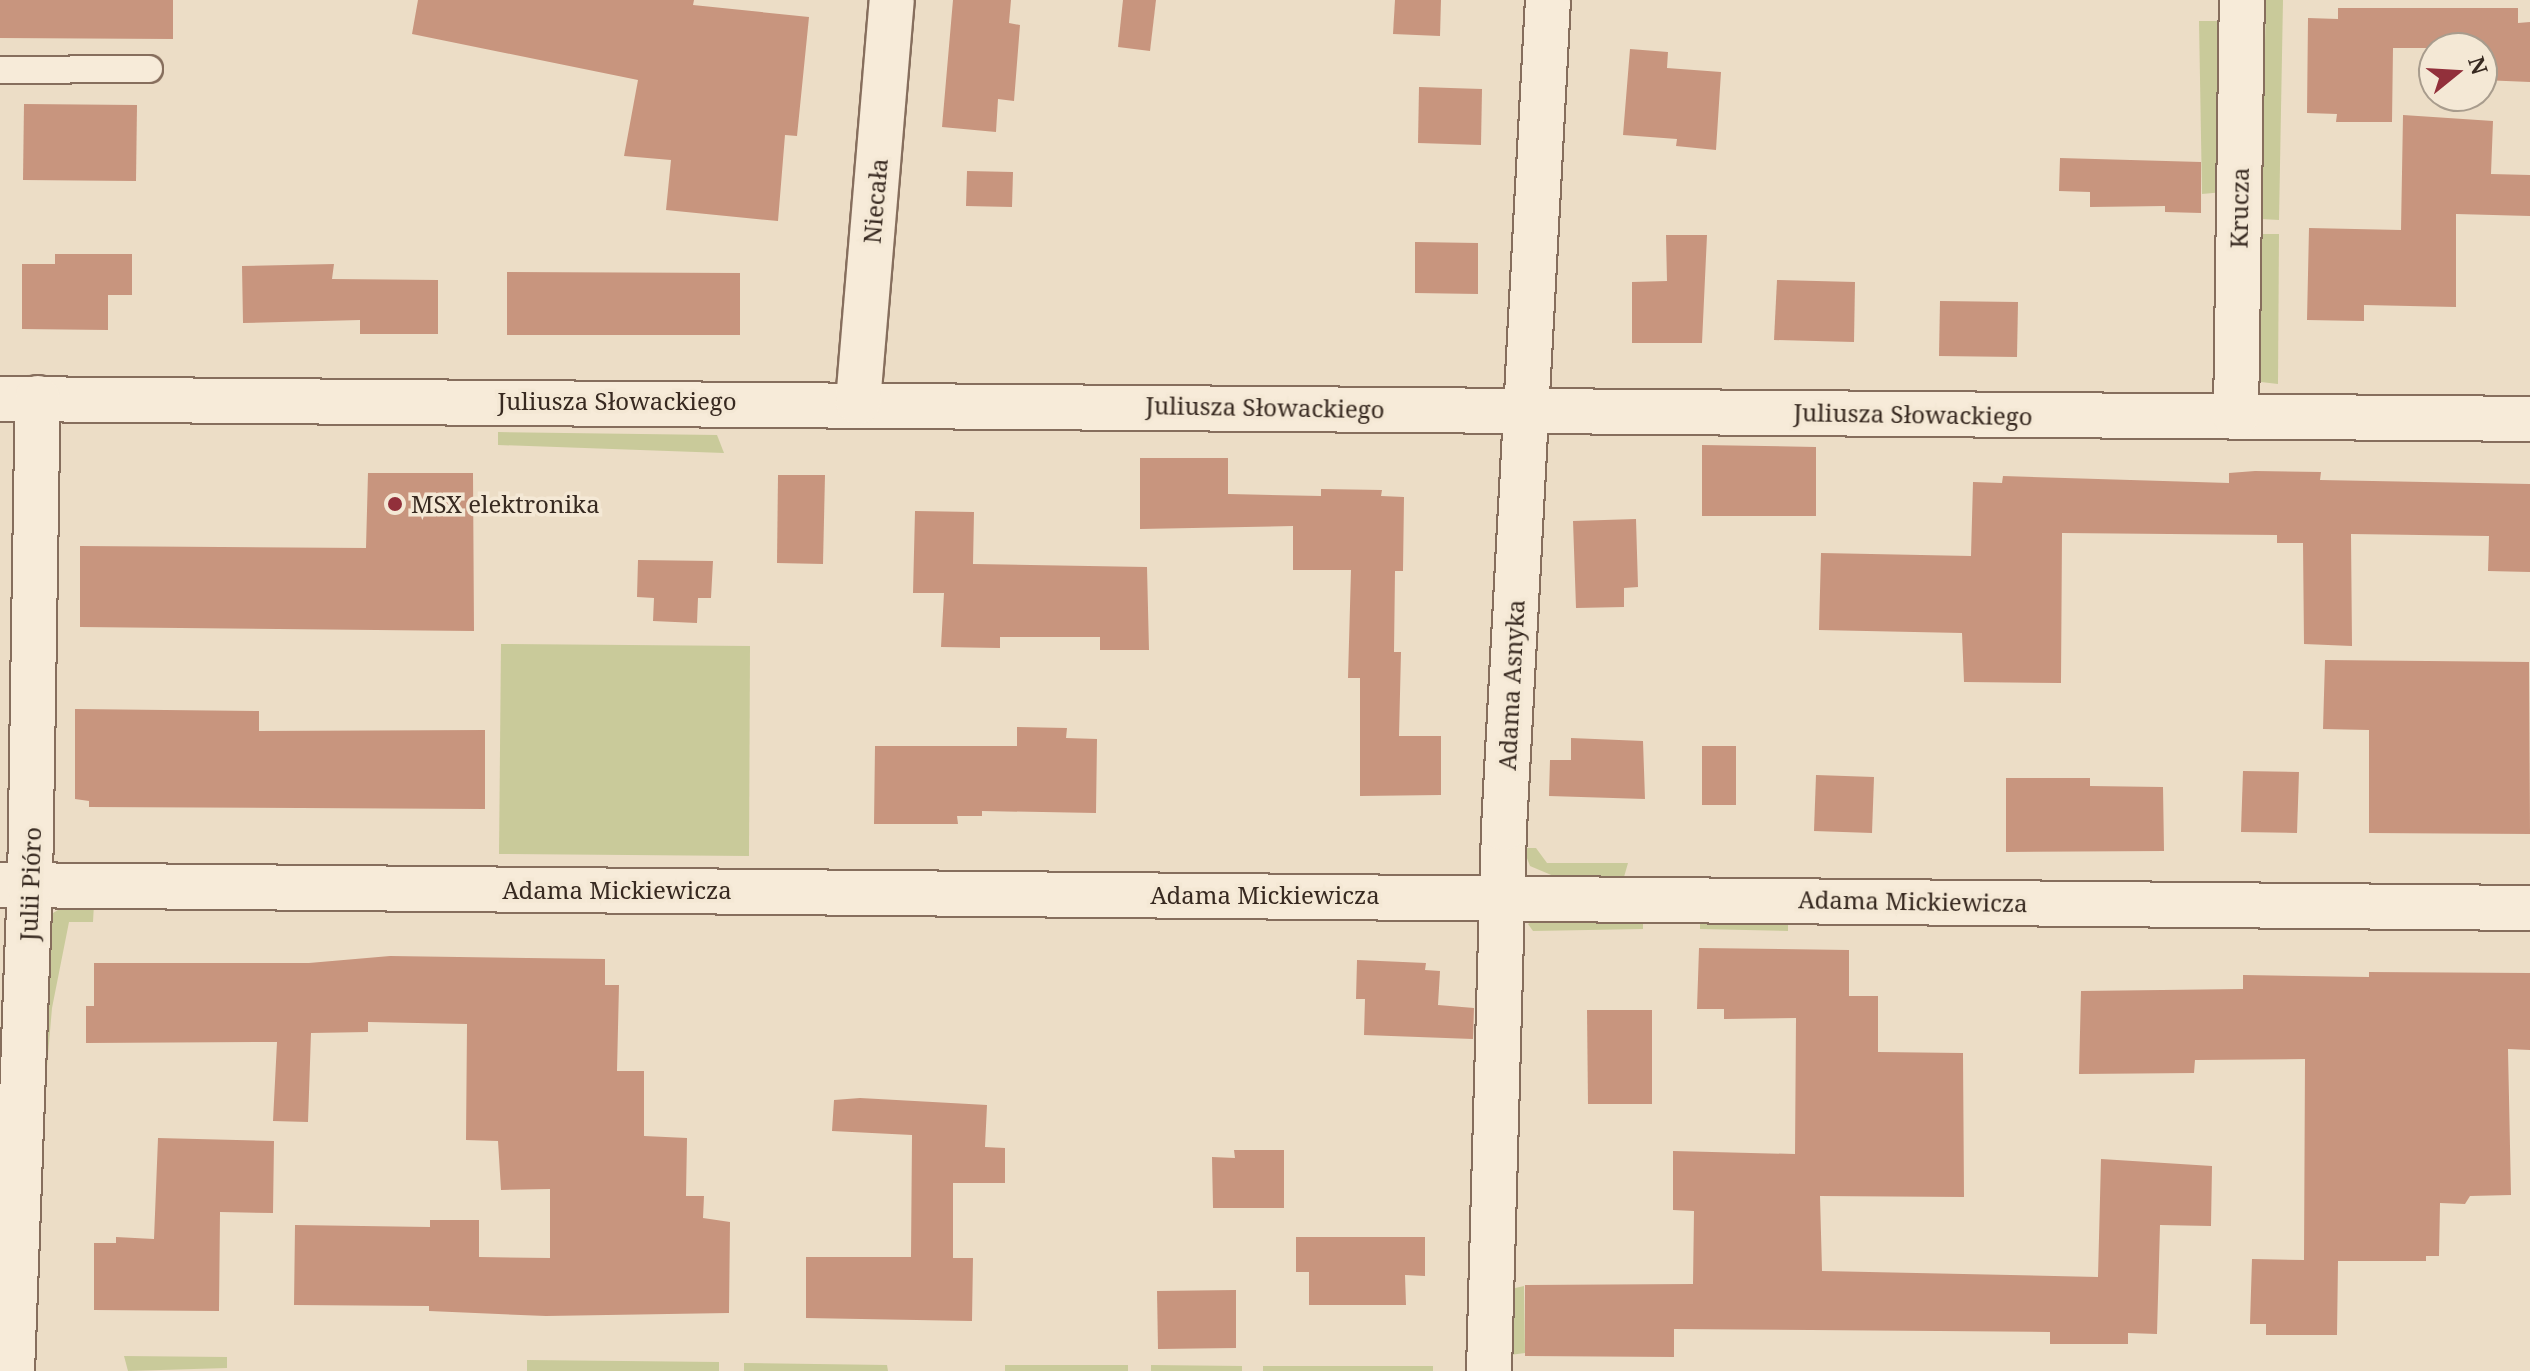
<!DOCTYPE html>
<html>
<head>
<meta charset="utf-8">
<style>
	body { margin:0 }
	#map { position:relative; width:2530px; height:1371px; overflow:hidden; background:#ecddc6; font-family:"Noto Serif",serif }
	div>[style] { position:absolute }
	.green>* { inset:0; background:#c9ca9a }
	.building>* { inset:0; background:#c8957e }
	.roads { filter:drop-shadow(2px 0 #866e5d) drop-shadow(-2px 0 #866e5d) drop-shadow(0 2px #866e5d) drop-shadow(0 -2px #866e5d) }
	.service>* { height:26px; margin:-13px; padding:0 13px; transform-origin:13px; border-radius:13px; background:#f7ebd9 }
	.minor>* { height:44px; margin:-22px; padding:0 22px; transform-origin:22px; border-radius:22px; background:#f7ebd9 }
	.dots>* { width:22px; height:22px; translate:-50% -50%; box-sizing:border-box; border:4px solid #f4e8d5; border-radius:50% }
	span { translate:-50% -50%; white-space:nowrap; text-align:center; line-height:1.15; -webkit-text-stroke:7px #f4e8d5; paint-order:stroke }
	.street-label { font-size:24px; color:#372920 }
	.poi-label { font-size:24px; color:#372920 }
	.left { translate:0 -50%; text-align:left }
	.north { position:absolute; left:2418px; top:32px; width:80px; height:80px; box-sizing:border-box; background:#f4e8d5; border:2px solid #a89c8d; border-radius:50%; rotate:72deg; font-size:22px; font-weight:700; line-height:32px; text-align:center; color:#372920 }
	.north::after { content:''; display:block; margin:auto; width:28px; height:36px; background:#92303b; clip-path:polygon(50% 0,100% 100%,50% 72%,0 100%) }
</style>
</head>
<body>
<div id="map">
	<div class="green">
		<div style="clip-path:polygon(2266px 0,2283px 0,2279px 220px,2261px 219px)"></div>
		<div style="clip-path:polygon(2199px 21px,2219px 21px,2225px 31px,2224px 192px,2202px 194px)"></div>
		<div style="clip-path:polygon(2259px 234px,2279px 234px,2278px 384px,2261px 382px,2255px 356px)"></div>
		<div style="clip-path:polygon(498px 432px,717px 435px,724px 453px,498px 445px)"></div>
		<div style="clip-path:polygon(501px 644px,750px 646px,749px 856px,499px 854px)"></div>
		<div style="clip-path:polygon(1523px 848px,1536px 848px,1547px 863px,1628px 863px,1624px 877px,1556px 877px,1530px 866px)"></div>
		<div style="clip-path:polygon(94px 904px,93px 922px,69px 922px,52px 1008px,42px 1125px,48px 916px,63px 907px)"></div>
		<div style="clip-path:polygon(1643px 918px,1643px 929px,1533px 931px,1528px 924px,1536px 919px)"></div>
		<div style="clip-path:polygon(1700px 919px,1788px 919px,1788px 931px,1700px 929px)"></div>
		<div style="clip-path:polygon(1524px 1286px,1525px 1353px,1510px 1355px,1511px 1289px)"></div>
		<div style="clip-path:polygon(124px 1356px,227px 1357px,227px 1368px,128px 1371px)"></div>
		<div style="clip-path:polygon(527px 1360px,719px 1362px,719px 1371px,527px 1371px)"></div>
		<div style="clip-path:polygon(744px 1363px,887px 1365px,888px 1371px,744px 1371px)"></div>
		<div style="clip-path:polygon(1005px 1365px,1128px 1365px,1128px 1371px,1005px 1371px)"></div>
		<div style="clip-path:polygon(1151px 1365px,1242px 1366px,1242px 1371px,1151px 1371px)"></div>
		<div style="clip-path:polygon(1263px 1366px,1433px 1366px,1433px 1371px,1263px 1371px)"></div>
	</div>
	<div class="building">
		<div style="clip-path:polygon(0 0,173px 0,173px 39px,0 38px)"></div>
		<div style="clip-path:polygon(418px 0,694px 0,693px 5px,809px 17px,797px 136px,785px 135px,778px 221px,666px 210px,671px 160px,624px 156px,638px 80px,412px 34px)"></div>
		<div style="clip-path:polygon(953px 0,1011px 0,1009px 23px,1020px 25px,1014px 101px,998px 99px,996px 132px,942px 127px)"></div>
		<div style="clip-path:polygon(1123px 0,1156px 0,1150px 51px,1118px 47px)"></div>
		<div style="clip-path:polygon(1395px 0,1441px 0,1440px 36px,1393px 34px)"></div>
		<div style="clip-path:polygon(2338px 8px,2518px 8px,2518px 23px,2530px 22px,2530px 82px,2482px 80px,2482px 48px,2393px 48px,2392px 122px,2336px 122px,2337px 114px,2307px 113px,2308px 18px,2338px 19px)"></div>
		<div style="clip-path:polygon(1630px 49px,1668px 52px,1667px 68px,1721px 72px,1716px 150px,1676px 146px,1677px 139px,1623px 135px)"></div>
		<div style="clip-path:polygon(1419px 87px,1482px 89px,1481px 145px,1418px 143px)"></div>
		<div style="clip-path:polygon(24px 104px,137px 105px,136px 181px,23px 180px)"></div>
		<div style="clip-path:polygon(2403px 115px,2493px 121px,2491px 174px,2530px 175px,2530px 216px,2456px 214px,2456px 307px,2364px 305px,2364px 321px,2307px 320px,2309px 228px,2401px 230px)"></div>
		<div style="clip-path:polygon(2060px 158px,2201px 162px,2201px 213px,2165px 212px,2165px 206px,2090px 207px,2090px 192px,2059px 191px)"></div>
		<div style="clip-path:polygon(967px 171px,1013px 172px,1012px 207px,966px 206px)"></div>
		<div style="clip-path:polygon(1666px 235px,1707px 235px,1702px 343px,1632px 343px,1632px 282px,1667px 281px)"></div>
		<div style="clip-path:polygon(1415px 242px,1478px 243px,1478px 294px,1415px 293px)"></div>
		<div style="clip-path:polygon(55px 254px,132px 254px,132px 295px,108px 295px,108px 330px,22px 329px,22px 264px,55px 264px)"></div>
		<div style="clip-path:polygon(334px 264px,332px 279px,438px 280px,438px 334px,360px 334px,360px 320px,243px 323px,242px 266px)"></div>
		<div style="clip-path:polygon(507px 272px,740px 273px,740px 335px,507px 335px)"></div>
		<div style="clip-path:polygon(1777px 280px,1855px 282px,1854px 342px,1774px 340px)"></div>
		<div style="clip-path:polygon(1940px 301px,2018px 302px,2017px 357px,1939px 356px)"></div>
		<div style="clip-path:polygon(1702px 445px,1816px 447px,1816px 516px,1702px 516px)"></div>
		<div style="clip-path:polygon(1140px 458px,1228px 458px,1228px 494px,1321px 496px,1321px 489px,1382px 490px,1381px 496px,1404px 497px,1403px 571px,1395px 571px,1394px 652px,1401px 652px,1399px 736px,1441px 736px,1441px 795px,1360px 796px,1360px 678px,1348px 678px,1351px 570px,1293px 570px,1293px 526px,1140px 529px)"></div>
		<div style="clip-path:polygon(2255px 471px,2321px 472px,2320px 480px,2530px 484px,2530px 572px,2488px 571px,2489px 536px,2351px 534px,2352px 646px,2304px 644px,2303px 543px,2277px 543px,2277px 535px,2062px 533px,2061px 683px,1964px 682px,1962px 633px,1819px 630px,1821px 553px,1971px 556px,1973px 482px,2002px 483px,2003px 476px,2229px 483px,2229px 473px)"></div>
		<div style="clip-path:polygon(368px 473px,473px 473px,474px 631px,80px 627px,80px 546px,366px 548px)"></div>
		<div style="clip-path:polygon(778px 475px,825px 475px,823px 564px,777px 563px)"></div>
		<div style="clip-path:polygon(915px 511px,974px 512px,973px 564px,1147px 567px,1149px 650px,1100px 650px,1100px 637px,1000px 637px,1000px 648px,941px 647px,944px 593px,913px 593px)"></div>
		<div style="clip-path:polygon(1636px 519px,1638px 587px,1624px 588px,1624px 607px,1576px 608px,1573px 521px)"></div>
		<div style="clip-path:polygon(638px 560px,713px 561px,711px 598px,698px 598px,697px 623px,653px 621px,654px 598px,637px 597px)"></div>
		<div style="clip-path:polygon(2325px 660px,2529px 662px,2530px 834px,2369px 833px,2369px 730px,2323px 729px)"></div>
		<div style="clip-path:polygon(75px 709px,259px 711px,259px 731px,485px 730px,485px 809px,89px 807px,89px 801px,75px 799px)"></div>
		<div style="clip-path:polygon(1017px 727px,1067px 728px,1066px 738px,1097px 739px,1096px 813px,982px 811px,982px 816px,957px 816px,958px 824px,874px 824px,875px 746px,1017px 746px)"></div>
		<div style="clip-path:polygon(1571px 738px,1643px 741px,1645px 799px,1549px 796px,1550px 760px,1571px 760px)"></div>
		<div style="clip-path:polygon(1702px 746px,1736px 746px,1736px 805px,1702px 805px)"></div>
		<div style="clip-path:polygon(2243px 771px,2299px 772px,2297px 833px,2241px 832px)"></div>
		<div style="clip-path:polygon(1816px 775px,1874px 777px,1872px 833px,1814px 831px)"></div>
		<div style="clip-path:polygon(2006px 778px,2090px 778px,2090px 786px,2163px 787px,2164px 851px,2006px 852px)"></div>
		<div style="clip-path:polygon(1699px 948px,1849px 950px,1849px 996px,1878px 996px,1878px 1052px,1963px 1053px,1964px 1197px,1820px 1196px,1822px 1271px,2098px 1277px,2101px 1159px,2212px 1166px,2211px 1226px,2160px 1225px,2157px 1334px,2128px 1333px,2128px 1344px,2050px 1344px,2050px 1332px,1674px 1329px,1674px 1357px,1525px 1356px,1525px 1285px,1693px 1284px,1694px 1211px,1673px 1210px,1673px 1151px,1795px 1154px,1796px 1018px,1724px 1019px,1724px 1009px,1697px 1009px)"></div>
		<div style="clip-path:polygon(390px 956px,605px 959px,605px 985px,619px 985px,617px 1071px,644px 1071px,644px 1136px,687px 1138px,686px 1196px,704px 1196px,703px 1218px,730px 1222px,729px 1313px,546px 1316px,429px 1311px,429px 1306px,294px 1305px,295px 1225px,430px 1227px,430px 1220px,479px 1220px,479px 1257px,550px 1258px,550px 1189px,501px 1190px,498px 1141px,466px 1140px,467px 1024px,368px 1022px,368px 1032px,311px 1033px,308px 1122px,273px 1121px,277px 1042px,86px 1043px,86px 1006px,94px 1006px,94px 963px,309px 963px)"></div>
		<div style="clip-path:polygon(1357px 960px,1426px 963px,1425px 970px,1440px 971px,1438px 1005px,1474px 1008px,1473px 1039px,1364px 1035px,1365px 999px,1356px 999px)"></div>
		<div style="clip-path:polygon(2369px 972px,2530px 973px,2530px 1050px,2508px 1049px,2511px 1195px,2470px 1196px,2465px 1204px,2440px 1203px,2439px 1256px,2426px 1256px,2426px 1261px,2338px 1261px,2337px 1335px,2266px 1335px,2266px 1324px,2250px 1324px,2252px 1259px,2304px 1260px,2305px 1059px,2195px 1060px,2194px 1073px,2079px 1074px,2081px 991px,2243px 989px,2243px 975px,2369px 977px)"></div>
		<div style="clip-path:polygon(1587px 1010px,1652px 1010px,1652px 1104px,1588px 1104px)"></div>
		<div style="clip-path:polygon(860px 1098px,987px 1105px,985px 1147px,1005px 1148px,1005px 1183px,953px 1183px,953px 1258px,973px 1258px,972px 1321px,806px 1318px,806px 1257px,911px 1257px,912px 1135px,832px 1131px,834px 1100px)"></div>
		<div style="clip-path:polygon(158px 1138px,274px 1141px,273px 1213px,220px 1212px,219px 1311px,94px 1310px,94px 1243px,116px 1243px,116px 1237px,154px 1239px)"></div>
		<div style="clip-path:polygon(1234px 1150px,1284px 1150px,1284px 1208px,1213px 1208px,1212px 1157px,1235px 1158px)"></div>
		<div style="clip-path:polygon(1296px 1237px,1425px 1237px,1425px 1276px,1405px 1275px,1406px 1305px,1309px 1305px,1309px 1272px,1296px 1272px)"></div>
		<div style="clip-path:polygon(1236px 1290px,1236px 1348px,1158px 1349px,1157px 1291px)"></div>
	</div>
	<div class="roads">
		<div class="service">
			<div style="left:0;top:70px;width:149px;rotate:-0.4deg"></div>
		</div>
		<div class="minor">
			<div style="left:0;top:399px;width:2530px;rotate:0.45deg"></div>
			<div style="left:858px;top:402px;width:403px;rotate:-85.2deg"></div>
			<div style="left:2236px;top:417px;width:417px;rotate:-89.2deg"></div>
			<div style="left:0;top:885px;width:2530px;rotate:0.52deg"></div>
			<div style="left:12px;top:1371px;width:485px;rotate:-87.9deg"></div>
			<div style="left:30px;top:886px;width:488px;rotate:-89.1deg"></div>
			<div style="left:1489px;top:1371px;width:543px;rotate:-88.42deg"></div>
			<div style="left:1504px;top:828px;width:829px;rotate:-86.96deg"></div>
		</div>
	</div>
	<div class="dots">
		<div style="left:395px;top:504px;background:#92303b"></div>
	</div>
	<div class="street-label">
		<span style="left:875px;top:201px;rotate:-85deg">Niecała</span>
		<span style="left:2239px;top:208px;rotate:-89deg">Krucza</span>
		<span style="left:617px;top:401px">Juliusza Słowackiego</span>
		<span style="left:1265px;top:407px;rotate:1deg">Juliusza Słowackiego</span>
		<span style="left:1913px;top:414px;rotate:1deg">Juliusza Słowackiego</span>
		<span style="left:1511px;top:685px;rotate:-87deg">Adama Asnyka</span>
		<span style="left:30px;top:884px;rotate:-88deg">Julii Pióro</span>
		<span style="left:617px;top:890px">Adama Mickiewicza</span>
		<span style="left:1265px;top:895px">Adama Mickiewicza</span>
		<span style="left:1913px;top:901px;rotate:1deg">Adama Mickiewicza</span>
	</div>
	<div class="poi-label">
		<span class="left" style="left:411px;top:504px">MSX elektronika</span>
	</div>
	<div class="north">N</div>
</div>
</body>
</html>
